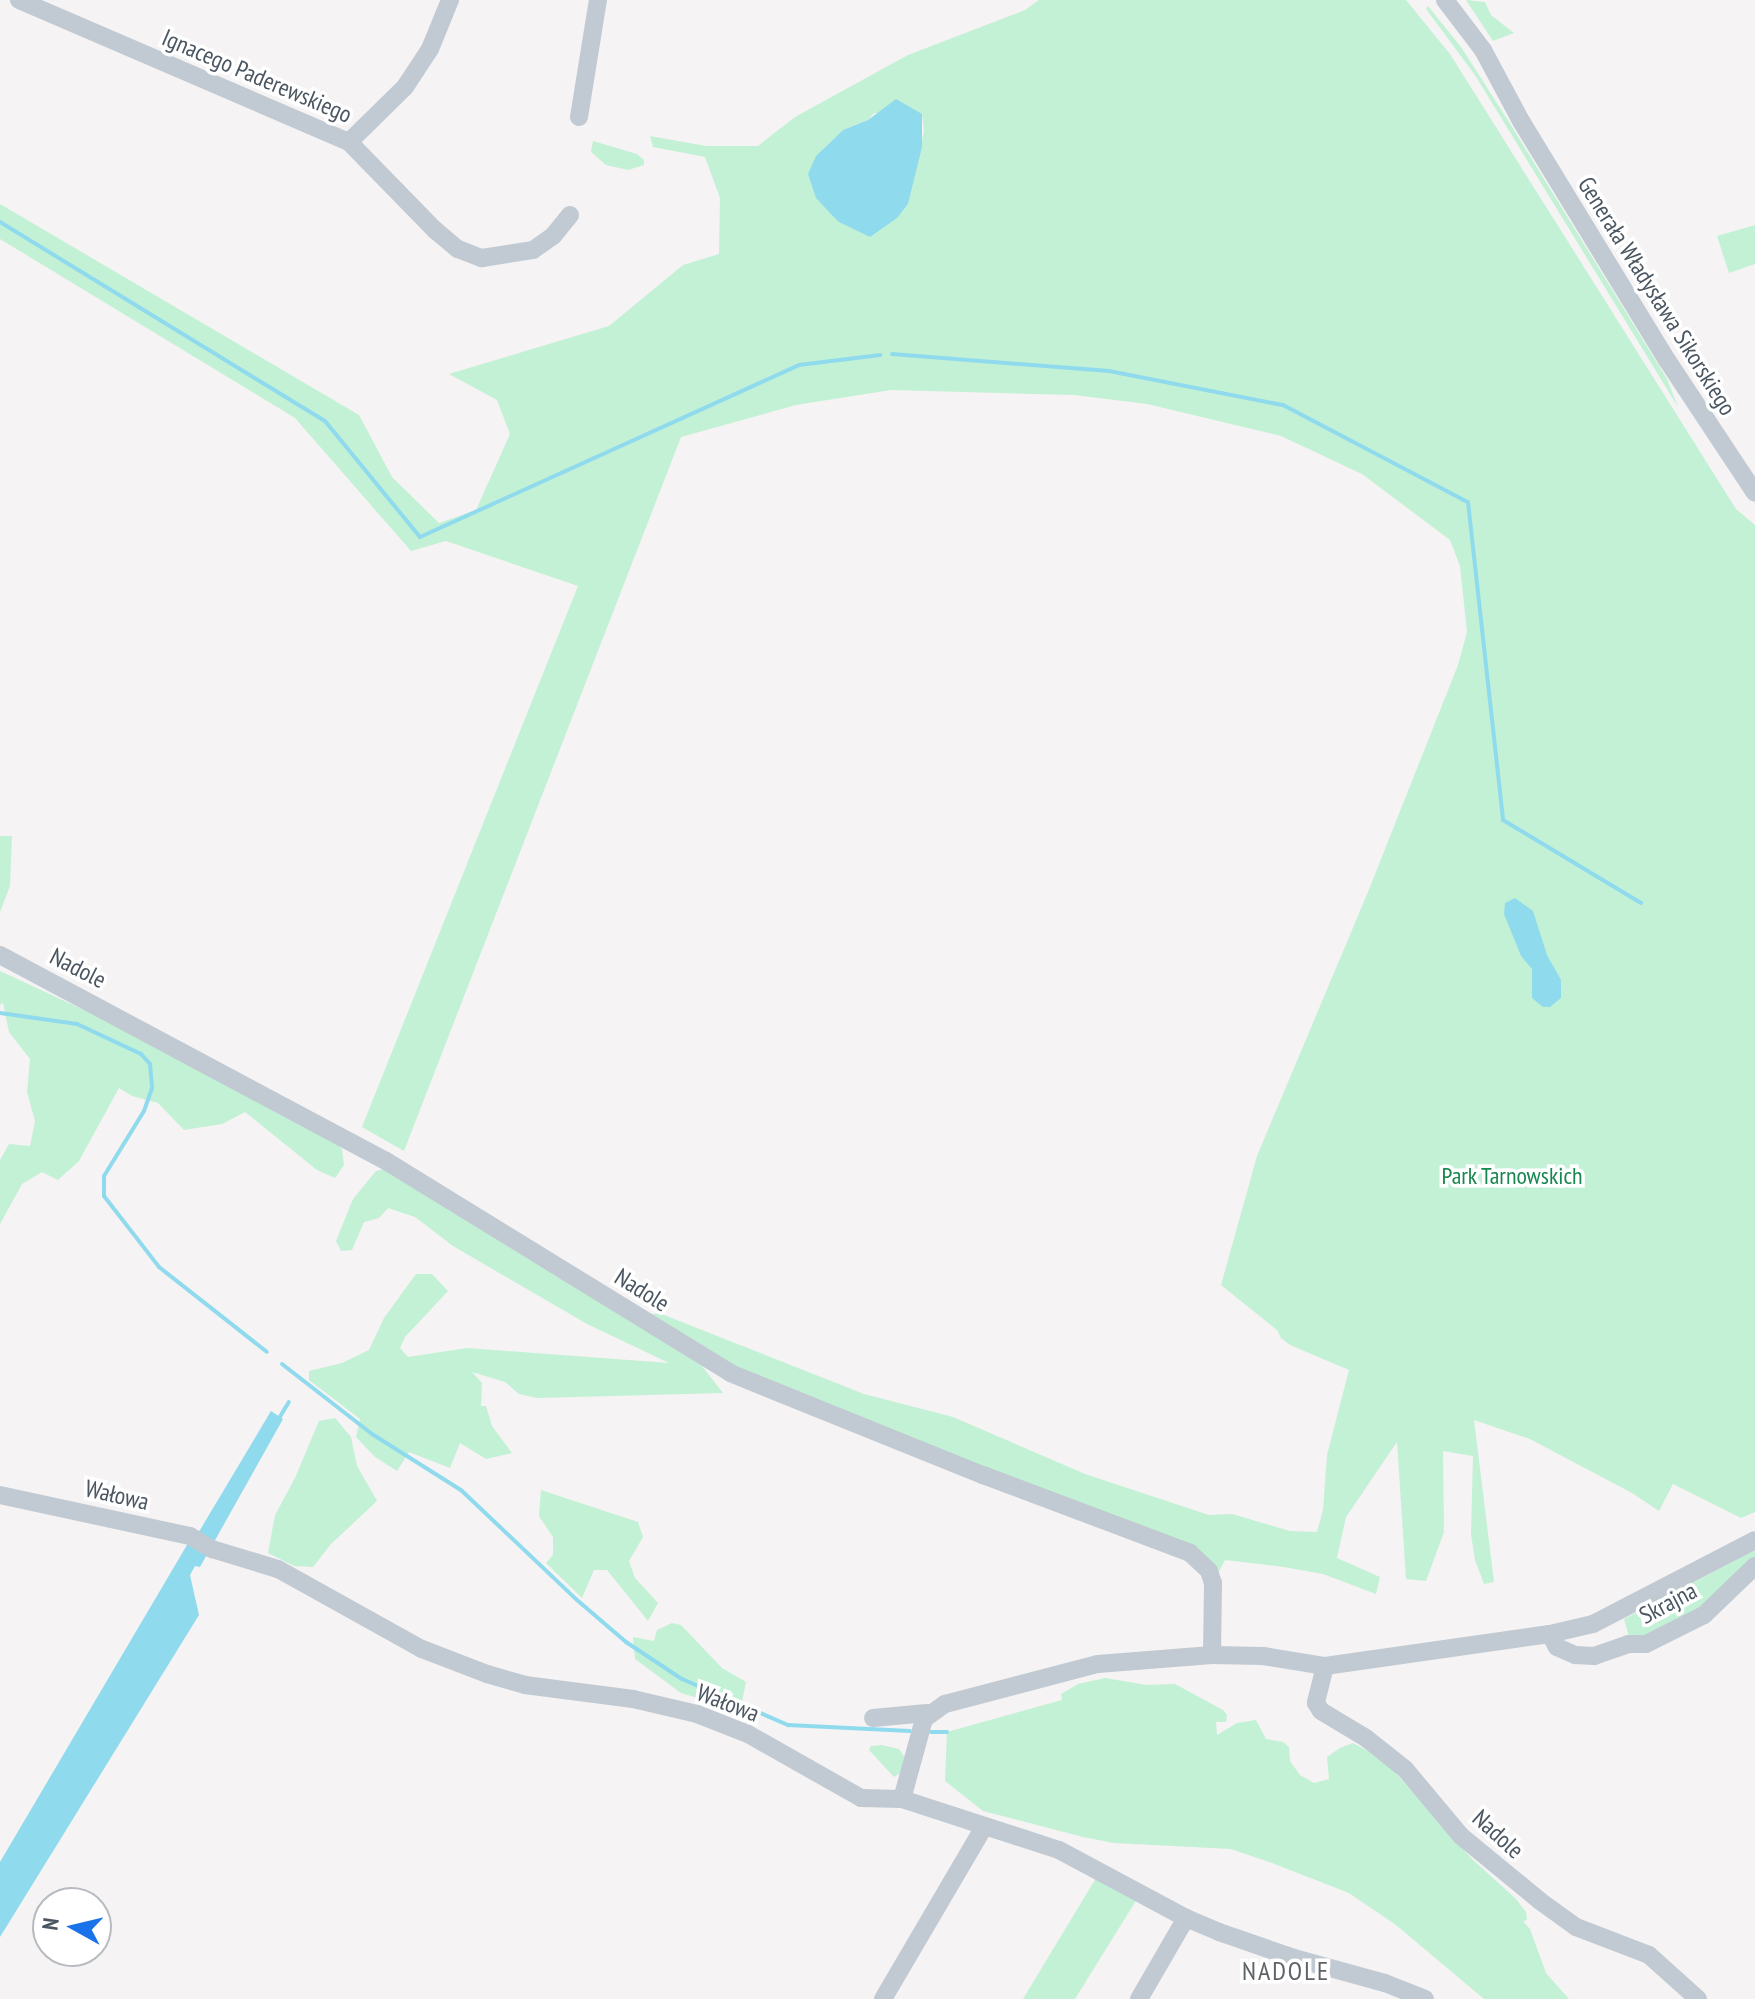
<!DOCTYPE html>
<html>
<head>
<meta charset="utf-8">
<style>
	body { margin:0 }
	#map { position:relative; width:1755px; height:1999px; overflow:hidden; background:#f5f3f3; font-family:"PT Sans Narrow",sans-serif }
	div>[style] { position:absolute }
	.green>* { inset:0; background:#c3f1d5 }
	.water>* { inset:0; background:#90daee }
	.stream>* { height:4px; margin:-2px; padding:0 2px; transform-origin:2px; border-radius:2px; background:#90daee }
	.minor>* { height:18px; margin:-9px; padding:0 9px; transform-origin:9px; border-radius:9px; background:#c1cad2 }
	span { translate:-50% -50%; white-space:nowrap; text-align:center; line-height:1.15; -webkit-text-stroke:7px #fff; paint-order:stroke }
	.street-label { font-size:24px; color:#4a5661 }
	.park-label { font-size:24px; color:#17864f }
	.neighbourhood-label { font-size:26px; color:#5f6368; letter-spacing:2px }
	.north { position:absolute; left:32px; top:1887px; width:80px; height:80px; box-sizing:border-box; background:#fff; border:2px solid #b7bbc0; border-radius:50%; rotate:278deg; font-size:22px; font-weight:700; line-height:32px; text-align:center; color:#4a5661 }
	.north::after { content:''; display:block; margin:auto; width:28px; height:36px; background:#1a73e8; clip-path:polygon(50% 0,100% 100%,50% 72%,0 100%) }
</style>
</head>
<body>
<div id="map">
	<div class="green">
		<div style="clip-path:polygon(evenodd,1039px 0,1406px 0,1450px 54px,1736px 509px,1755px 525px,1755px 1512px,1741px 1518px,1673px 1484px,1659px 1511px,1632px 1493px,1530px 1439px,1474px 1420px,1494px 1582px,1484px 1584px,1475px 1560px,1471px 1534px,1473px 1456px,1443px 1451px,1444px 1532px,1426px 1581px,1406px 1579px,1397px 1442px,1346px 1517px,1337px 1558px,1380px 1577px,1376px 1594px,1323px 1574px,1284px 1567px,1225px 1560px,1218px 1573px,751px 1378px,652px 1314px,659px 1313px,864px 1394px,953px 1417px,1085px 1474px,1209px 1515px,1232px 1514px,1290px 1531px,1317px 1532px,1323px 1510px,1327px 1455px,1349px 1370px,1290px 1345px,1281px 1338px,1277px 1330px,1221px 1285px,1257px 1156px,1368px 892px,1458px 665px,1467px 632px,1460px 566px,1450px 540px,1362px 474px,1281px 436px,1147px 404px,1074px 395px,891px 390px,796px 405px,681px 437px,404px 1151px,362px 1127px,578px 586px,446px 541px,411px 551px,295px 418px,0 239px,0 204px,359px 415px,392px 477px,439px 523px,476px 510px,510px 434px,497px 400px,449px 374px,609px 326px,683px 265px,719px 254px,720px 198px,705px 157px,653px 147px,650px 136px,706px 146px,758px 146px,795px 117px,908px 55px,1025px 10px,1039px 0,874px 113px,922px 114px,924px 131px,908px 204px,870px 237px,823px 149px,843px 130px,868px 120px,874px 113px)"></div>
		<div style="clip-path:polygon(1466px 0,1485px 2px,1491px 15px,1514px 33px,1493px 41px)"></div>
		<div style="clip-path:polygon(1428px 6px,1461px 47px,1509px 122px,1667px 379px,1678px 407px,1475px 75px,1426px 9px)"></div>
		<div style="clip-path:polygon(593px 141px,637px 154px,644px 160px,644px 165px,628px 170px,606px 165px,591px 152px)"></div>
		<div style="clip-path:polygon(1755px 225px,1755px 264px,1729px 273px,1717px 236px)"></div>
		<div style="clip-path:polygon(0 836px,12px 836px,10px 886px,0 912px)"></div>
		<div style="clip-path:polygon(0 971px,151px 1041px,326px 1133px,342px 1149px,344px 1165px,335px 1178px,317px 1170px,245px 1112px,222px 1124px,184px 1130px,158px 1103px,132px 1096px,119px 1088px,79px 1161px,58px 1180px,42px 1172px,22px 1184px,0 1224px,0 1160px,9px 1144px,30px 1146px,35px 1121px,27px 1092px,30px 1059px,9px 1032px,3px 1003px,0 1005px)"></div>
		<div style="clip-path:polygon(388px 1168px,702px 1366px,723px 1393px,537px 1398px,519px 1394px,505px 1382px,472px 1372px,482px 1383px,481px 1406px,486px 1406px,492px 1426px,512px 1453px,486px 1459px,460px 1443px,450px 1468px,409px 1452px,397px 1471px,375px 1457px,356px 1437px,360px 1419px,309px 1380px,309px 1371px,342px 1363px,369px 1350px,384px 1318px,416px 1274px,432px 1274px,448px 1291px,405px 1337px,400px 1348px,408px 1357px,467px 1348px,669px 1363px,587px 1324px,453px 1246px,415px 1217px,388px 1208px,379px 1218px,364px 1222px,352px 1250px,341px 1251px,336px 1241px,353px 1199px,376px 1171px)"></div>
		<div style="clip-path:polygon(335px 1418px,351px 1437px,357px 1466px,377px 1501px,331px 1544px,313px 1567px,294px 1566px,268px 1553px,275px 1515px,295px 1478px,319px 1421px)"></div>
		<div style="clip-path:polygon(541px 1490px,638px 1522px,643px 1537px,629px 1561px,635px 1578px,658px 1603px,648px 1621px,607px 1570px,594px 1570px,582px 1598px,546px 1563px,553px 1555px,553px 1537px,539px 1516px)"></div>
		<div style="clip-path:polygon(1755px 1550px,1755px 1561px,1690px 1622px,1630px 1640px,1624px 1619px)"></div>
		<div style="clip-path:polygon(672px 1623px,681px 1625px,722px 1668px,746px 1682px,742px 1702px,721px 1705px,681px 1693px,635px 1659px,633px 1637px,654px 1641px,657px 1630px)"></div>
		<div style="clip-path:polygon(1105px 1678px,1147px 1685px,1175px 1684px,1223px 1710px,1227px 1715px,1226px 1722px,1216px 1722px,1217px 1735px,1237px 1723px,1256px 1720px,1266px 1739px,1283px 1742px,1289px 1747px,1290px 1761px,1300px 1775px,1314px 1783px,1329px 1779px,1327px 1757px,1340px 1748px,1353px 1743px,1368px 1751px,1392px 1769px,1471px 1858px,1516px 1899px,1526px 1912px,1527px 1920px,1523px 1921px,1530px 1929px,1546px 1973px,1569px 1999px,1484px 1999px,1396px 1925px,1349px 1893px,1272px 1863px,1231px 1849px,1114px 1843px,1083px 1837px,983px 1811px,945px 1781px,947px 1732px,1062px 1700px,1061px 1694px,1078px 1684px)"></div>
		<div style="clip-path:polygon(882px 1745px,899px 1749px,905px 1758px,900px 1773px,894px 1777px,869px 1750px,871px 1746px)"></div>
		<div style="clip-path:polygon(1096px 1878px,1137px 1899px,1075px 1999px,1023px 1999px)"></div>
	</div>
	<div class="water">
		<div style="clip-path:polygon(896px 99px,922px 114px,922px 147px,908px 204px,897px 218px,870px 237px,839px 222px,829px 212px,816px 198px,808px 174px,816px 156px,843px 130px,868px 120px)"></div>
		<div style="clip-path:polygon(1515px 898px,1533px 911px,1547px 955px,1561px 980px,1561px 998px,1550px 1007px,1543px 1007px,1532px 998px,1532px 969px,1521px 956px,1504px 914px,1505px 903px)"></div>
		<div style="clip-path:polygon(271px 1411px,283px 1419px,200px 1567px,195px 1566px,190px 1575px,199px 1615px,0 1937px,0 1862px,187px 1545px,200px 1530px)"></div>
	</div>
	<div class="stream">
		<div style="left:0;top:222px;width:381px;rotate:31.5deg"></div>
		<div style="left:325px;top:421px;width:150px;rotate:50.7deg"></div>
		<div style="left:420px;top:537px;width:416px;rotate:-24.4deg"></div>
		<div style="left:799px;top:365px;width:82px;rotate:-7deg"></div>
		<div style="left:892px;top:354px;width:218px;rotate:4.5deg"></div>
		<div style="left:1109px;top:371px;width:177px;rotate:11.1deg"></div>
		<div style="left:1283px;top:405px;width:209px;rotate:27.7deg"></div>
		<div style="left:1468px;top:502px;width:320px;rotate:83.7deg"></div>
		<div style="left:1503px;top:820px;width:161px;rotate:31deg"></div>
		<div style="left:0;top:1013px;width:78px;rotate:8.1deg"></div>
		<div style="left:77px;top:1024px;width:71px;rotate:25.1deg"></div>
		<div style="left:141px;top:1054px;width:13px;rotate:48deg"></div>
		<div style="left:150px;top:1064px;width:24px;rotate:85deg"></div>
		<div style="left:152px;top:1088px;width:24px;rotate:109deg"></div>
		<div style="left:144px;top:1111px;width:76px;rotate:121.6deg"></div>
		<div style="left:104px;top:1176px;width:20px;rotate:90deg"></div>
		<div style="left:104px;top:1196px;width:90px;rotate:52.2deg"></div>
		<div style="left:159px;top:1267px;width:137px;rotate:38.2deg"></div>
		<div style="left:282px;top:1364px;width:114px;rotate:37.9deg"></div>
		<div style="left:372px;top:1434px;width:105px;rotate:32.2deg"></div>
		<div style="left:461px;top:1490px;width:160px;rotate:43.5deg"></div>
		<div style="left:577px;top:1600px;width:65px;rotate:40.6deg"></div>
		<div style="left:626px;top:1642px;width:67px;rotate:33.5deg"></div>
		<div style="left:682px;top:1679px;width:116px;rotate:23.5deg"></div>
		<div style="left:788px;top:1725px;width:122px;rotate:2.8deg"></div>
		<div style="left:278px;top:1420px;width:21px;rotate:-59deg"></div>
		<div style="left:931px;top:1732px;width:16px"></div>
	</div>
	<div class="minor">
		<div style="left:19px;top:0;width:359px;rotate:23.3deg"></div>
		<div style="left:349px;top:142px;width:123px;rotate:45.7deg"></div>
		<div style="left:435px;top:230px;width:30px;rotate:40deg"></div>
		<div style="left:458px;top:249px;width:26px;rotate:21deg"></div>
		<div style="left:482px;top:258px;width:52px;rotate:-8.9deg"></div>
		<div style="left:533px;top:250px;width:24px;rotate:-35deg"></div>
		<div style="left:553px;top:236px;width:27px;rotate:-51deg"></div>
		<div style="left:1445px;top:0;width:63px;rotate:52.8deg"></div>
		<div style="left:1483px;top:50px;width:81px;rotate:61.8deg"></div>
		<div style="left:1521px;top:121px;width:280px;rotate:58.6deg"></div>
		<div style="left:1667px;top:360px;width:159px;rotate:56.5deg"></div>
		<div style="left:579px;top:117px;width:119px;rotate:-80.8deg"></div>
		<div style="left:349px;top:142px;width:78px;rotate:-44.5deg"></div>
		<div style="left:405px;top:87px;width:45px;rotate:-56.7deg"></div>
		<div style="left:430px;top:49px;width:53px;rotate:-67.8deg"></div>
		<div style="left:0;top:955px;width:438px;rotate:28.1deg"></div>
		<div style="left:386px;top:1161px;width:404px;rotate:31.6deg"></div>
		<div style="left:730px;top:1373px;width:273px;rotate:22deg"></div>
		<div style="left:983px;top:1475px;width:221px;rotate:20.6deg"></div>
		<div style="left:1190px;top:1553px;width:26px;rotate:43deg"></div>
		<div style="left:1209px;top:1571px;width:13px;rotate:72deg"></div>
		<div style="left:1213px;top:1583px;width:72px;rotate:90.8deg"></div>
		<div style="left:0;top:1495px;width:194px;rotate:12.2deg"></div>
		<div style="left:190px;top:1536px;width:26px;rotate:31deg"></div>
		<div style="left:212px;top:1549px;width:69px;rotate:16.9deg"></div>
		<div style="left:278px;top:1569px;width:165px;rotate:29.1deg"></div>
		<div style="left:422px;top:1649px;width:70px;rotate:21deg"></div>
		<div style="left:487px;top:1674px;width:40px;rotate:16deg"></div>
		<div style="left:525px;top:1685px;width:109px;rotate:7.4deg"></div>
		<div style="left:633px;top:1699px;width:66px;rotate:13.2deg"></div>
		<div style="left:697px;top:1714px;width:55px;rotate:21.4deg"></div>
		<div style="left:748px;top:1734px;width:130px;rotate:29.5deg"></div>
		<div style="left:861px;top:1798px;width:41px;rotate:1.4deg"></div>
		<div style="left:902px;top:1799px;width:165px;rotate:18deg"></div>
		<div style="left:1059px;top:1850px;width:144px;rotate:28.2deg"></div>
		<div style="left:1186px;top:1918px;width:36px;rotate:23deg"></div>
		<div style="left:1219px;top:1932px;width:79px;rotate:19.1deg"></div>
		<div style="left:1294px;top:1958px;width:94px;rotate:15.4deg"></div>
		<div style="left:1385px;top:1983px;width:43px;rotate:21.8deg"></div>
		<div style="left:1550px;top:1634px;width:15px;rotate:62deg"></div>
		<div style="left:1557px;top:1647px;width:20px;rotate:24deg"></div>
		<div style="left:1575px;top:1655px;width:19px;rotate:3deg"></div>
		<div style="left:1594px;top:1656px;width:36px;rotate:-19deg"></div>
		<div style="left:1628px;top:1644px;width:18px"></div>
		<div style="left:1646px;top:1644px;width:65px;rotate:-26.6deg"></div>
		<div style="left:1704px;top:1615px;width:71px;rotate:-43.9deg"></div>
		<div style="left:1325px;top:1666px;width:38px;rotate:104deg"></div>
		<div style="left:1316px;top:1703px;width:9px;rotate:58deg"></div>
		<div style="left:1321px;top:1711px;width:52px;rotate:31deg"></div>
		<div style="left:1366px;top:1738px;width:50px;rotate:38.5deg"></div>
		<div style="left:1405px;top:1769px;width:87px;rotate:50.1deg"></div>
		<div style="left:1461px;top:1836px;width:102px;rotate:39.4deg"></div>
		<div style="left:1540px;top:1901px;width:44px;rotate:35.8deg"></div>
		<div style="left:1576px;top:1927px;width:78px;rotate:21deg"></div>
		<div style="left:1649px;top:1955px;width:66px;rotate:41.9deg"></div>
		<div style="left:873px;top:1718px;width:54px;rotate:-5.3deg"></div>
		<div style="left:902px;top:1799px;width:83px;rotate:-74.6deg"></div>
		<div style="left:924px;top:1719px;width:26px;rotate:-36deg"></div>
		<div style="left:945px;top:1704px;width:158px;rotate:-14.7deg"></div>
		<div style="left:1098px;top:1664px;width:114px;rotate:-4.5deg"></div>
		<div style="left:1212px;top:1655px;width:51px;rotate:1.1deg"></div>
		<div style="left:1263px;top:1656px;width:63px;rotate:9.2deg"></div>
		<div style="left:1325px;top:1666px;width:227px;rotate:-8.1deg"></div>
		<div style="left:1550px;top:1634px;width:44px;rotate:-13.1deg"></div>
		<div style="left:1593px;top:1624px;width:182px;rotate:-27.4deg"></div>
		<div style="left:883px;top:1999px;width:199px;rotate:-59.6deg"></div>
		<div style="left:1139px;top:1999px;width:94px;rotate:-59.9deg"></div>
	</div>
	<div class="street-label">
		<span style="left:257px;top:76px;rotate:23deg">Ignacego Paderewskiego</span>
		<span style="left:1657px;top:296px;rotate:58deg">Generała Władysława Sikorskiego</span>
		<span style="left:78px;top:968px;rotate:27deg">Nadole</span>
		<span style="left:642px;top:1290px;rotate:32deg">Nadole</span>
		<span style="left:117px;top:1495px;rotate:13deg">Wałowa</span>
		<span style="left:1668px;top:1603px;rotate:-28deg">Skrajna</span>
		<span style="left:728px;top:1703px;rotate:21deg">Wałowa</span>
		<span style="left:1498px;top:1834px;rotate:42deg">Nadole</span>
	</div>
	<div class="park-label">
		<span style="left:1512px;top:1176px">Park Tarnowskich</span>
	</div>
	<div class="neighbourhood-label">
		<span style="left:1286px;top:1971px">NADOLE</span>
	</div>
	<div class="north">N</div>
</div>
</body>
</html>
